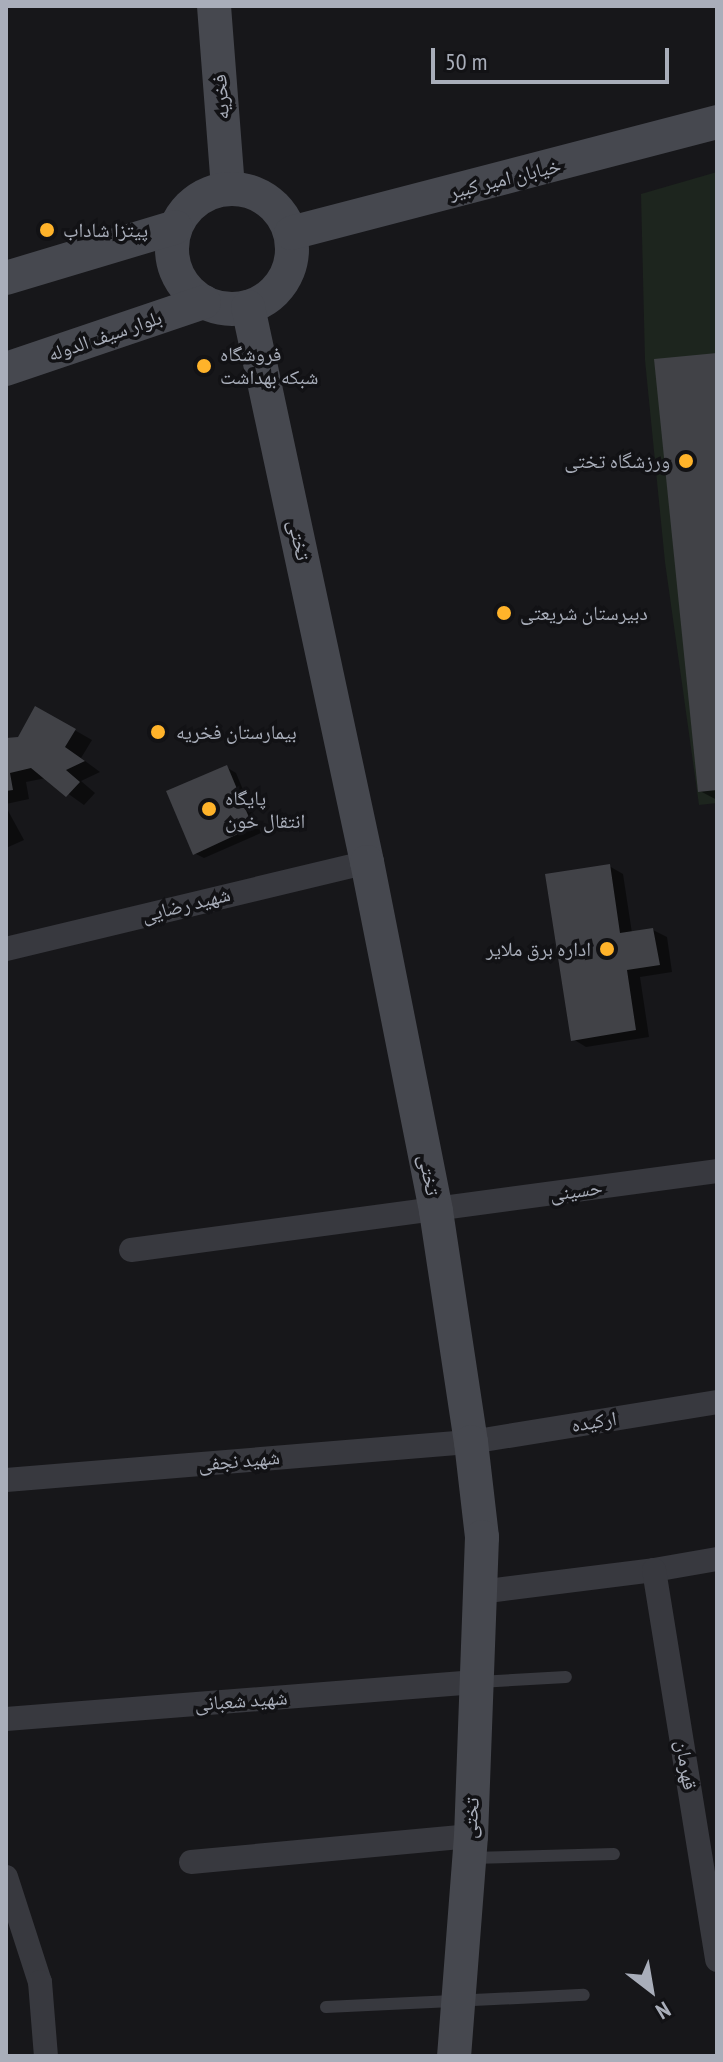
<!DOCTYPE html>
<html>
<head>
<meta charset="utf-8">
<style>
	body { margin:0 }
	#map { position:relative; width:723px; height:2062px; overflow:hidden; background:#17171a; font-family:"PT Sans Narrow","Noto Naskh Arabic",sans-serif }
	div>[style] { position:absolute }
	.green>* { inset:0; background:#1d251e }
	.shadow>* { inset:0; background:#0007 }
	.building>* { inset:0; background:#414247 }
	.lane>* { height:12px; margin:-6px; padding:0 6px; transform-origin:6px; border-radius:6px; background:#38393f }
	.street>* { height:24px; margin:-12px; padding:0 12px; transform-origin:12px; border-radius:12px; background:#38393f }
	.secondary>* { height:34px; margin:-17px; padding:0 17px; transform-origin:17px; border-radius:17px; background:#46484f }
	.secondary>.ring { margin:-17px; padding:0; box-sizing:content-box; background:none; border:34px solid #46484f; border-radius:50% }
	.dots>* { width:22px; height:22px; translate:-50% -50%; box-sizing:border-box; border:4px solid #121215; border-radius:50% }
	span { translate:-50% -50%; white-space:nowrap; text-align:center; line-height:1.15; -webkit-text-stroke:7px #121215; paint-order:stroke }
	.street-label { font-size:20px; color:#a9aeba }
	.poi-label { font-size:20px; color:#a9aeba }
	.left { translate:0 -50%; text-align:left }
	.right { translate:-100% -50%; text-align:right }
	.frame { position:absolute; inset:0; border:8px solid #a9aeba; pointer-events:none }
	.north { position:absolute; left:611px; top:1950px; width:80px; height:80px; -webkit-text-stroke:6px #121215; paint-order:stroke; rotate:149deg; font-size:22px; font-weight:700; line-height:32px; text-align:center; color:#a9aeba }
	.north::after { content:''; display:block; margin:auto; width:28px; height:36px; background:#a9aeba; clip-path:polygon(50% 0,100% 100%,50% 72%,0 100%) }
	.scale { position:absolute; left:431px; top:48px; width:238px; height:36px; box-sizing:border-box; border:4px solid #a9aeba; border-top:0; padding-left:10px; font-size:24px; line-height:28px; white-space:nowrap; color:#a9aeba; -webkit-text-stroke:6px #121215; paint-order:stroke }
</style>
</head>
<body>
<div id="map">
	<div class="green">
		<div style="clip-path:polygon(717px 172px,717px 803px,699px 805px,665px 562px,645px 360px,641px 194px)"></div>
	</div>
	<div class="shadow">
		<div style="clip-path:polygon(717px 355px,717px 800px,700px 791px)"></div>
		<div style="clip-path:polygon(36px 708px,92px 740px,81px 758px,100px 772px,81px 781px,95px 793px,84px 805px,46px 778px,26px 782px,29px 799px,6px 804px,6px 742px,20px 738px)"></div>
		<div style="clip-path:polygon(226px 767px,236px 773px,261px 833px,204px 858px,194px 853px)"></div>
		<div style="clip-path:polygon(6px 807px,24px 840px,6px 848px)"></div>
		<div style="clip-path:polygon(609px 866px,623px 874px,632px 933px,653px 930px,667px 937px,672px 972px,640px 977px,649px 1037px,586px 1047px,573px 1039px)"></div>
	</div>
	<div class="building">
		<div style="clip-path:polygon(717px 353px,717px 790px,698px 792px,654px 359px)"></div>
		<div style="clip-path:polygon(35px 706px,76px 729px,65px 747px,85px 761px,66px 770px,80px 782px,66px 797px,31px 768px,10px 773px,13px 790px,6px 791px,6px 738px,18px 737px)"></div>
		<div style="clip-path:polygon(227px 765px,253px 827px,193px 855px,166px 791px)"></div>
		<div style="clip-path:polygon(610px 864px,620px 933px,653px 928px,660px 965px,627px 970px,636px 1030px,571px 1041px,545px 874px)"></div>
	</div>
	<div class="lane">
		<div style="left:479px;top:1682px;width:87px;rotate:-3.3deg"></div>
		<div style="left:471px;top:1858px;width:143px;rotate:-1.6deg"></div>
		<div style="left:326px;top:2007px;width:258px;rotate:-2.7deg"></div>
	</div>
	<div class="street">
		<div style="left:6px;top:949px;width:371px;rotate:-13.5deg"></div>
		<div style="left:131px;top:1250px;width:591px;rotate:-7.68deg"></div>
		<div style="left:6px;top:1480px;width:467px;rotate:-4.7deg"></div>
		<div style="left:471px;top:1442px;width:249px;rotate:-9.2deg"></div>
		<div style="left:654px;top:1570px;width:64px;rotate:-9.9deg"></div>
		<div style="left:480px;top:1592px;width:175px;rotate:-7.2deg"></div>
		<div style="left:654px;top:1570px;width:395px;rotate:80.8deg"></div>
		<div style="left:6px;top:1719px;width:471px;rotate:-4.5deg"></div>
		<div style="left:191px;top:1862px;width:281px;rotate:-5.3deg"></div>
		<div style="left:6px;top:1877px;width:110px;rotate:72.1deg"></div>
		<div style="left:40px;top:1982px;width:74px;rotate:85.4deg"></div>
	</div>
	<div class="secondary">
		<div style="left:214px;top:6px;width:183px;rotate:85.6deg"></div>
		<div class="ring" style="left:172px;top:189px;width:86px;height:86px"></div>
		<div style="left:291px;top:233px;width:440px;rotate:-14.6deg"></div>
		<div style="left:6px;top:278px;width:177px;rotate:-16.7deg"></div>
		<div style="left:248px;top:307px;width:568px;rotate:77.9deg"></div>
		<div style="left:367px;top:862px;width:356px;rotate:78.8deg"></div>
		<div style="left:436px;top:1211px;width:234px;rotate:81.4deg"></div>
		<div style="left:471px;top:1442px;width:96px;rotate:83.4deg"></div>
		<div style="left:482px;top:1537px;width:299px;rotate:92.1deg"></div>
		<div style="left:471px;top:1836px;width:221px;rotate:94.4deg"></div>
		<div style="left:6px;top:369px;width:209px;rotate:-18.7deg"></div>
	</div>
	<div class="dots">
		<div style="left:47px;top:230px;background:#ffb32a"></div>
		<div style="left:204px;top:366px;background:#ffb32a"></div>
		<div style="left:686px;top:461px;background:#ffb32a"></div>
		<div style="left:504px;top:613px;background:#ffb32a"></div>
		<div style="left:158px;top:732px;background:#ffb32a"></div>
		<div style="left:209px;top:809px;background:#ffb32a"></div>
		<div style="left:607px;top:949px;background:#ffb32a"></div>
	</div>
	<div class="street-label">
		<span style="left:221px;top:97px;rotate:-94deg">فخریه</span>
		<span style="left:505px;top:179px;rotate:-14deg">خیابان امیر کبیر</span>
		<span style="left:105px;top:336px;rotate:-19deg">بلوار سیف الدوله</span>
		<span style="left:299px;top:540px;rotate:78deg">تختی</span>
		<span style="left:186px;top:905px;rotate:-14deg">شهید رضایی</span>
		<span style="left:429px;top:1175px;rotate:79deg">تختی</span>
		<span style="left:576px;top:1191px;rotate:-8deg">حسینی</span>
		<span style="left:594px;top:1422px;rotate:-9deg">ارکیده</span>
		<span style="left:239px;top:1461px;rotate:-5deg">شهید نجفی</span>
		<span style="left:241px;top:1701px;rotate:-4deg">شهید شعبانی</span>
		<span style="left:686px;top:1765px;rotate:81deg">قهرمان</span>
		<span style="left:471px;top:1818px;rotate:-86deg">تختی</span>
	</div>
	<div class="poi-label">
		<span class="left" style="left:63px;top:230px">پیتزا شاداب</span>
		<span class="left" style="left:220px;top:366px">فروشگاه<br>شبکه بهداشت</span>
		<span class="right" style="left:670px;top:461px">ورزشگاه تختی</span>
		<span class="left" style="left:520px;top:613px">دبیرستان شریعتی</span>
		<span class="left" style="left:176px;top:732px">بیمارستان فخریه</span>
		<span class="left" style="left:225px;top:810px">پایگاه<br>انتقال خون</span>
		<span class="right" style="left:591px;top:949px">اداره برق ملایر</span>
	</div>
	<div class="frame"></div>
	<div class="north">N</div>
	<div class="scale">50 m</div>
</div>
</body>
</html>
